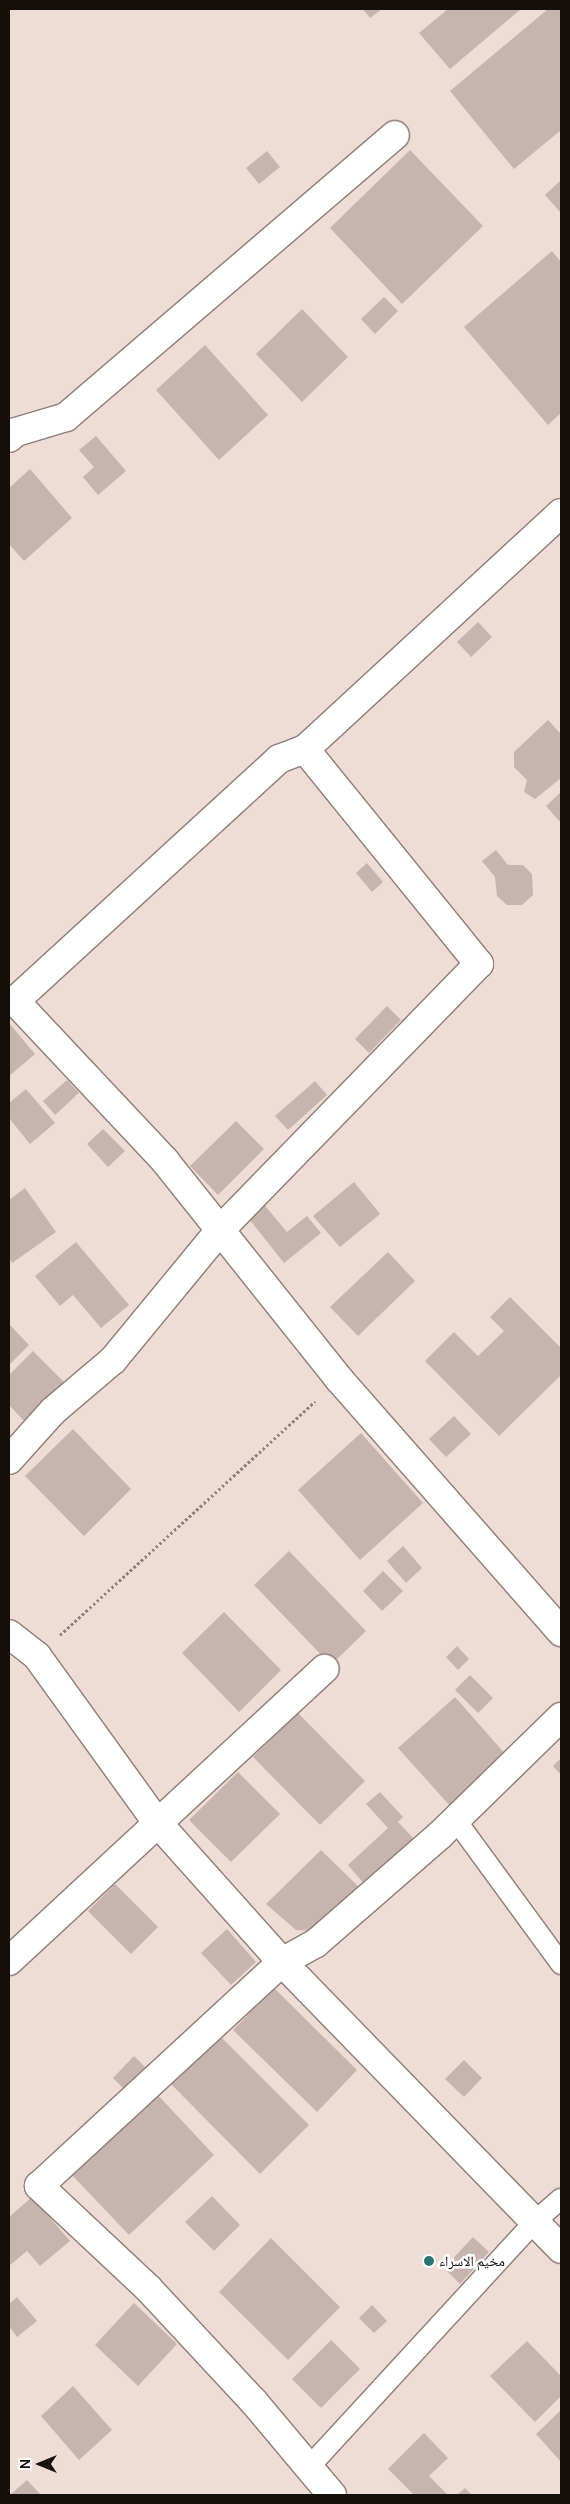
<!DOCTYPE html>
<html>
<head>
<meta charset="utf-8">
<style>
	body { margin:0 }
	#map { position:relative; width:570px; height:2504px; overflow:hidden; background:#efdcd5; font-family:Manrope,"Noto Naskh Arabic",sans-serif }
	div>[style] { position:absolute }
	.building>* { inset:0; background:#c7b4af }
	.path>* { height:3px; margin-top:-1.5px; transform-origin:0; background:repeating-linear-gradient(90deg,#8d807a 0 2.5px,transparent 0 5px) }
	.roads { filter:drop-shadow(1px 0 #8f7e77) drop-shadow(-1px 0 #8f7e77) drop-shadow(0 1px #8f7e77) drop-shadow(0 -1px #8f7e77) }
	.service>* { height:20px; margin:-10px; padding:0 10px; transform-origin:10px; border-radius:10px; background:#fff }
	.minor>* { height:28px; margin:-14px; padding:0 14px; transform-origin:14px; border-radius:14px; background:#fff }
	.dots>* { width:14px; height:14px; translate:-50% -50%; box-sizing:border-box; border:2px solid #fff; border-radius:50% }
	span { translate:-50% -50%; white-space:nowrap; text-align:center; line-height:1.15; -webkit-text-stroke:5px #fff; paint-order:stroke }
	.poi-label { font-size:14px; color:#150f0c }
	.left { translate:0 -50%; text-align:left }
	.frame { position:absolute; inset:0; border:10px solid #150f0c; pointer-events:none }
	.north { position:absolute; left:15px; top:2439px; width:50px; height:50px; -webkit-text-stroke:4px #fff; paint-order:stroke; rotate:270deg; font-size:14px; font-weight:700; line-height:20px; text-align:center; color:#150f0c }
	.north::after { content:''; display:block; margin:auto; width:18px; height:22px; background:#150f0c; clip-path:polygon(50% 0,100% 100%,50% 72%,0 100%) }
</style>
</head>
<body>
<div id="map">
	<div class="building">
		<div style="clip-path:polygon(363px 9px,382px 9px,370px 18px)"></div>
		<div style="clip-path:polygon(448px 9px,521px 9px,450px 69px,419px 33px)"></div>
		<div style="clip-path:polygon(548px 9px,561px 10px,561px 130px,514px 169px,450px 91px)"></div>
		<div style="clip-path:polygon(410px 150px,483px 226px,402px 304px,330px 228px)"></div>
		<div style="clip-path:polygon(267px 151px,280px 167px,259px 184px,246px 168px)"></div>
		<div style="clip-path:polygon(561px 180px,561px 213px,545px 195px)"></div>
		<div style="clip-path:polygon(552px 251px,561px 262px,561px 413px,548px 425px,464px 327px)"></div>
		<div style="clip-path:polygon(384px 297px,398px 311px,375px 334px,361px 319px)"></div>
		<div style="clip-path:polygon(302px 309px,348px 357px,302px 402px,256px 354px)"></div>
		<div style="clip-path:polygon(205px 345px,268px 415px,219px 460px,156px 390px)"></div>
		<div style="clip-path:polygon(96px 436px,126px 471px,98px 495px,83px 477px,94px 467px,79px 450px)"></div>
		<div style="clip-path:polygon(30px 469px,72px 518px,24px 561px,9px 544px,9px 488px)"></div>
		<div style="clip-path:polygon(478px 622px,492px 637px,471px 657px,457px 642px)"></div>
		<div style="clip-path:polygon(548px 720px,561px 734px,561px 778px,535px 799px,524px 792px,527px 780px,514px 767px,514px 752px)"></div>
		<div style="clip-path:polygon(561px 792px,561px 823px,546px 806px)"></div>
		<div style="clip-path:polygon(496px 850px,508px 865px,523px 865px,532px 874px,533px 895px,522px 905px,507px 905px,497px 896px,495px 877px,482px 861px)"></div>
		<div style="clip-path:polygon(367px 863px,383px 882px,372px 892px,356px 873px)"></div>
		<div style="clip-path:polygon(387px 1006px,401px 1020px,369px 1053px,355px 1039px)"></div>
		<div style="clip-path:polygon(9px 1023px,35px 1054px,9px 1076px)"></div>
		<div style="clip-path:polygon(67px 1080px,79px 1093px,55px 1115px,43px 1101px)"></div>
		<div style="clip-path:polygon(315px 1081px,327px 1095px,288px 1130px,275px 1116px)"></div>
		<div style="clip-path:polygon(26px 1089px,55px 1123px,30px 1144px,9px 1118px,9px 1103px)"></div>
		<div style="clip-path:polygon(236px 1121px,264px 1149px,218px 1195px,190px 1166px)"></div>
		<div style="clip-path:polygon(103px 1129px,125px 1151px,108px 1167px,87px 1144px)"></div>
		<div style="clip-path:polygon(354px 1182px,380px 1214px,340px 1247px,313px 1216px)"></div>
		<div style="clip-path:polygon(25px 1188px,56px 1232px,12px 1263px,9px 1258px,9px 1200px)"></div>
		<div style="clip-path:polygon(261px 1201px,287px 1232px,307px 1216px,321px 1233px,284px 1263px,245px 1214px)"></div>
		<div style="clip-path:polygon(76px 1242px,129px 1305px,101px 1328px,73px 1295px,60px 1306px,35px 1276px)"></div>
		<div style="clip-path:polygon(388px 1252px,415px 1281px,358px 1336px,330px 1307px)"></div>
		<div style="clip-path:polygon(510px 1297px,561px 1348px,561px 1375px,499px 1436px,425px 1361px,454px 1332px,478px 1356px,504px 1331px,490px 1317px)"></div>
		<div style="clip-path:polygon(9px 1324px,29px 1345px,9px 1365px)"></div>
		<div style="clip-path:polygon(33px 1351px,67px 1385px,27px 1424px,9px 1405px,9px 1375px)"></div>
		<div style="clip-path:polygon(454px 1416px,471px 1434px,446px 1457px,429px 1439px)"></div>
		<div style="clip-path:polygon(73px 1429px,131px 1489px,84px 1536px,25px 1476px)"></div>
		<div style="clip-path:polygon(361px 1433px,423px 1503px,360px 1560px,298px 1490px)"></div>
		<div style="clip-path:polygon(403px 1546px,422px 1568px,406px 1583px,387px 1561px)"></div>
		<div style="clip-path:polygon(289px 1551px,366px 1631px,331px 1665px,254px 1585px)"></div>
		<div style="clip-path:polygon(383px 1571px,403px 1591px,382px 1611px,363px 1591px)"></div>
		<div style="clip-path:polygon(224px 1612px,281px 1670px,239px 1712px,182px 1653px)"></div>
		<div style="clip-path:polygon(457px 1646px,469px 1659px,458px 1670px,446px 1657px)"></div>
		<div style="clip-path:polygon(470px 1675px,493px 1698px,478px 1713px,455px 1690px)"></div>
		<div style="clip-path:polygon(455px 1697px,507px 1756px,451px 1807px,398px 1748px)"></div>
		<div style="clip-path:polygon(298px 1713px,365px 1781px,320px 1825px,253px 1757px)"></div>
		<div style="clip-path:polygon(561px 1758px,561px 1775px,553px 1766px)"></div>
		<div style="clip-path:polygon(238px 1772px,280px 1814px,231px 1862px,189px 1820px)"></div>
		<div style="clip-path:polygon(380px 1792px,403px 1817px,398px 1822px,415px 1840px,365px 1885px,348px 1865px,388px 1828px,366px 1804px)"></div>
		<div style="clip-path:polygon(321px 1850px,364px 1892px,311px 1931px,296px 1930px,266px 1904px)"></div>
		<div style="clip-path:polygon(115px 1884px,158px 1927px,131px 1954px,88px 1911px)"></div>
		<div style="clip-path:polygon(227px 1929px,256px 1962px,231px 1985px,201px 1953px)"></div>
		<div style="clip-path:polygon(274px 1988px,357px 2070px,317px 2112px,233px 2030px)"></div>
		<div style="clip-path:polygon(216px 2032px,309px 2125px,260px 2174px,168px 2081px)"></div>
		<div style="clip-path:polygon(134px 2056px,151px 2073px,129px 2094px,113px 2078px)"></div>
		<div style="clip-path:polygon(464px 2060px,482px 2078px,464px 2097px,445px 2079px)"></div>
		<div style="clip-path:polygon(155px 2092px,214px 2155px,129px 2235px,70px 2173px)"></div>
		<div style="clip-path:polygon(212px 2196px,240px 2225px,214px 2251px,185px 2222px)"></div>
		<div style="clip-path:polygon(32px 2197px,70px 2241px,40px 2266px,27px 2251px,9px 2266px,9px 2217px)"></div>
		<div style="clip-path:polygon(473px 2237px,489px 2252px,460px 2284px,444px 2268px)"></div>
		<div style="clip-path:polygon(271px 2238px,340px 2307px,288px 2360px,219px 2292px)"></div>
		<div style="clip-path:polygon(17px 2297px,37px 2321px,17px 2337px,9px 2326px,9px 2304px)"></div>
		<div style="clip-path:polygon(134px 2303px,177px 2344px,138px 2386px,95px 2345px)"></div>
		<div style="clip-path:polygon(372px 2305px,387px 2321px,374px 2333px,359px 2318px)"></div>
		<div style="clip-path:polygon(331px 2340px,360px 2369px,321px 2408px,292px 2379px)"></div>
		<div style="clip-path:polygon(527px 2341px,561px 2376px,561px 2396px,535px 2422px,490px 2376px)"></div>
		<div style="clip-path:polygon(73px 2386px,112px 2430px,79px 2460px,41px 2416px)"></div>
		<div style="clip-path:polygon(561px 2410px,561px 2462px,536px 2434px)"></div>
		<div style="clip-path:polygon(424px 2433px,448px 2458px,429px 2476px,448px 2495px,414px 2495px,388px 2469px)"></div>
		<div style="clip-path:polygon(27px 2480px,41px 2495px,10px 2495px)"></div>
		<div style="clip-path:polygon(465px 2488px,472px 2495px,457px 2495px)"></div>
	</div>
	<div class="path">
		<div style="left:60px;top:1635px;width:346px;rotate:-42.5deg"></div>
	</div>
	<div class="roads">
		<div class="service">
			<div style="left:455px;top:1819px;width:180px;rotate:53.8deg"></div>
			<div style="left:309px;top:2467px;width:331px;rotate:-47.4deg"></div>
			<div style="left:533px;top:2223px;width:37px;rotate:-41deg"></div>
		</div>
		<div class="minor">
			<div style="left:9px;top:438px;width:9px;rotate:-41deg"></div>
			<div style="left:16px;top:432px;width:52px;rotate:-16.7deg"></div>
			<div style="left:66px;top:417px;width:433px;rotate:-40.6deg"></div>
			<div style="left:561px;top:513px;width:348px;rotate:137.3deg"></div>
			<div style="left:305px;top:749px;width:28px;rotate:159deg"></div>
			<div style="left:279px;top:759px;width:358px;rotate:137.5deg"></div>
			<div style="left:15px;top:1001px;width:219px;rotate:46.8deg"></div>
			<div style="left:165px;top:1161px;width:279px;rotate:51.4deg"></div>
			<div style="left:339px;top:1379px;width:337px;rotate:48.7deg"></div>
			<div style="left:9px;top:1460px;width:66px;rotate:-48.1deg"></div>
			<div style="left:53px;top:1411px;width:79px;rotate:-40.4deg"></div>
			<div style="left:113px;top:1360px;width:170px;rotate:-50.5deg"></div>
			<div style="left:221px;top:1229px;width:370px;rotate:-45.8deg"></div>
			<div style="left:479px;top:964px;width:277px;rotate:-129deg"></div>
			<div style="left:9px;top:1634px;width:36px;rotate:38deg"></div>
			<div style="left:37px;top:1656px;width:203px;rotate:54.2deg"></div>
			<div style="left:156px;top:1821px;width:189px;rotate:48.2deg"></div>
			<div style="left:282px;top:1962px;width:400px;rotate:45.8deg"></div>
			<div style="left:9px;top:1961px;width:430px;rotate:-42.8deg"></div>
			<div style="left:332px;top:2495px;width:123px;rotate:-130deg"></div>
			<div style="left:253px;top:2401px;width:153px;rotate:-132.9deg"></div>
			<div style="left:149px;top:2289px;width:151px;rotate:-136.9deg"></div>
			<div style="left:39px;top:2186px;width:330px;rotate:-42.7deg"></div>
			<div style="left:282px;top:1962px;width:38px;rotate:-29deg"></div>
			<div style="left:315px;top:1944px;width:166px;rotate:-41.1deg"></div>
			<div style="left:440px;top:1835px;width:169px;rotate:-44.3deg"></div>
		</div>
	</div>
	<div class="dots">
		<div style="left:429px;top:2261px;background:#287373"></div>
	</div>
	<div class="poi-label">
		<span class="left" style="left:439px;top:2261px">مخيم الاسراء</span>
	</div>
	<div class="frame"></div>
	<div class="north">N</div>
</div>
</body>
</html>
